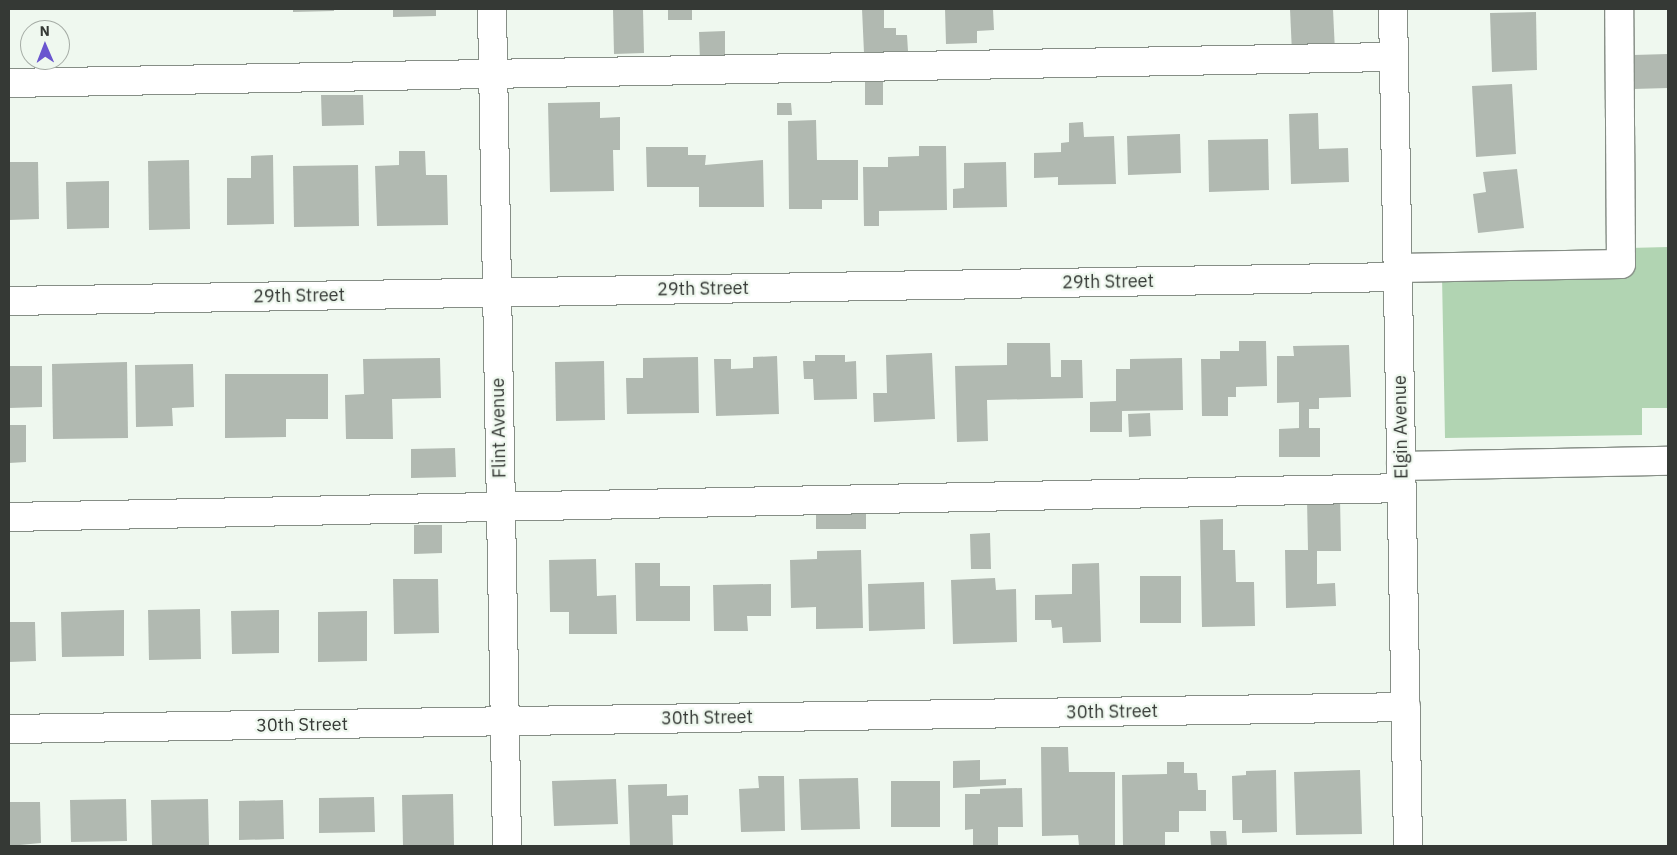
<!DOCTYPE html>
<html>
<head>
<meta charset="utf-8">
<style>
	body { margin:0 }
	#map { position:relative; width:1677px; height:855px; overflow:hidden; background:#eff8ef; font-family:"IBM Plex Sans",sans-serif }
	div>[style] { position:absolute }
	.green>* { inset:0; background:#b1d4b2 }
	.building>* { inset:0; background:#b1b9b1 }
	.roads { filter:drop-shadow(1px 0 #868e86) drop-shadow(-1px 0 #868e86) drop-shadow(0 1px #868e86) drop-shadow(0 -1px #868e86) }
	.minor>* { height:28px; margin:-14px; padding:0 14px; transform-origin:14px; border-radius:14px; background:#fff }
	span { translate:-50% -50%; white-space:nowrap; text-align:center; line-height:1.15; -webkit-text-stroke:4.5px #eff8ef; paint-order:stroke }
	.street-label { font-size:18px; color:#353935 }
	.frame { position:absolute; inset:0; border:10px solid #353935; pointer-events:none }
	.north { position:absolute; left:20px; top:20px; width:50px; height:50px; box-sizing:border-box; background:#eff8ef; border:1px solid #a5aca5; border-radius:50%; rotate:359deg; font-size:14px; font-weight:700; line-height:20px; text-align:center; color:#353935 }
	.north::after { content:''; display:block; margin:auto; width:18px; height:22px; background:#6a56cf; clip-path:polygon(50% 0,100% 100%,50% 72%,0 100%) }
</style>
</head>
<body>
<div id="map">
	<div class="green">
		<div style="clip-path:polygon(1668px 247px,1668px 408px,1642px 408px,1642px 435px,1445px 438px,1442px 276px,1629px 248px)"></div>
	</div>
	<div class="building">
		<div style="clip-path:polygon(293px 9px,334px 9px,334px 11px,293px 12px)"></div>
		<div style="clip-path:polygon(393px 9px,436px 9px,436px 16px,393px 17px)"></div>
		<div style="clip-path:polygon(613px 9px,643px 9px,644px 53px,614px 54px)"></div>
		<div style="clip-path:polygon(668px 9px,692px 9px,692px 20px,668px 20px)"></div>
		<div style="clip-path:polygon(862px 9px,884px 9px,884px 28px,896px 28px,896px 35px,907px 35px,908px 51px,864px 53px)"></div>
		<div style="clip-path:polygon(945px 9px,993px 9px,994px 30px,977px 31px,977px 43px,946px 44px)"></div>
		<div style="clip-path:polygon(1290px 9px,1333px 9px,1335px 52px,1292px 53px)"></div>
		<div style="clip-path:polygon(1536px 12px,1537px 70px,1492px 72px,1490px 13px)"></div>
		<div style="clip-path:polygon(725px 31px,725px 61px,700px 61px,699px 32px)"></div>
		<div style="clip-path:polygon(1668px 54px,1668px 88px,1633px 89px,1633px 55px)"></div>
		<div style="clip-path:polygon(865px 76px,883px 76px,883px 105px,865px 105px)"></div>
		<div style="clip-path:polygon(1512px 84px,1516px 154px,1476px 157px,1472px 86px)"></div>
		<div style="clip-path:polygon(321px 95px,363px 95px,364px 125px,322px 126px)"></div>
		<div style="clip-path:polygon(600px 102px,600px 118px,620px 117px,620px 150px,613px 150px,614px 191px,550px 192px,548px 103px)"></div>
		<div style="clip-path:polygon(777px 103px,791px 103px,792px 115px,777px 115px)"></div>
		<div style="clip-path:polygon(1318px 113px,1319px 149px,1348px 148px,1349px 182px,1291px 184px,1289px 114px)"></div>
		<div style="clip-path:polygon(816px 120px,817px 160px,858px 160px,858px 200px,822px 200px,822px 209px,789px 209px,788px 121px)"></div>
		<div style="clip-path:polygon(1083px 122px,1084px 137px,1114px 136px,1116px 184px,1058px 185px,1058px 177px,1034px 178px,1034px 153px,1061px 152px,1061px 143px,1069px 142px,1069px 123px)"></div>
		<div style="clip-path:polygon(1180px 134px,1181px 173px,1128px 175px,1127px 136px)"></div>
		<div style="clip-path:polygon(1268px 139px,1269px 190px,1209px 192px,1208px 140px)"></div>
		<div style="clip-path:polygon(919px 146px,946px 146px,947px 210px,879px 211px,879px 226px,864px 226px,863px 167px,888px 167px,888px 157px,919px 156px)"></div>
		<div style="clip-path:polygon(646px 147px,688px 147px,688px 155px,706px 155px,705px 165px,763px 160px,764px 207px,699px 207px,699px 187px,647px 187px)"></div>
		<div style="clip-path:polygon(399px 151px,425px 151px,426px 175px,447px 175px,448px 225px,377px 226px,375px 166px,399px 165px)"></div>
		<div style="clip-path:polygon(273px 155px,274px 224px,227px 225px,227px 178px,251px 178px,251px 156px)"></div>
		<div style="clip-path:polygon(189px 160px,190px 229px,149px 230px,148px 161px)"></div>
		<div style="clip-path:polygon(9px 162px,38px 162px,39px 219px,9px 220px)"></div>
		<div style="clip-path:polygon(1006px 162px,1007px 207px,953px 208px,953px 189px,964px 188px,964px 163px)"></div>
		<div style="clip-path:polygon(358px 165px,359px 226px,294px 227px,293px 166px)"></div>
		<div style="clip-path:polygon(1517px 169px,1524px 228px,1478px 233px,1473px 194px,1486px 192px,1483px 172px)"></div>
		<div style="clip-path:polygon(109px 181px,109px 228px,67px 229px,66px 182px)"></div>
		<div style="clip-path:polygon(1239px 341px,1266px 341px,1267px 386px,1236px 387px,1236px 397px,1228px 397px,1228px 416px,1202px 416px,1201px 359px,1220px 359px,1220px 351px,1239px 351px)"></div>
		<div style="clip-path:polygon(1007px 343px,1050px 343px,1051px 377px,1061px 377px,1061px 360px,1082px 360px,1083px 398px,987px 400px,988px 441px,957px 442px,955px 366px,1007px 365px)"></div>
		<div style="clip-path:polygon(1349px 345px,1351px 397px,1319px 398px,1319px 409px,1309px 409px,1309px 428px,1320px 428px,1320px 457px,1279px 457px,1279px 429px,1299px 428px,1299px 402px,1277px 403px,1277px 356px,1294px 356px,1293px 346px)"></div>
		<div style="clip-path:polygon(932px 353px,935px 419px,874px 422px,873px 393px,887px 393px,886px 355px)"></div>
		<div style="clip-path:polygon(815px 355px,845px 355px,845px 362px,856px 361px,857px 399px,814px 400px,813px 379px,804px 379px,803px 361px,815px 361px)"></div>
		<div style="clip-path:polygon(777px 356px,779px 414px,716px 416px,714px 359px,731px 359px,731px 369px,753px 368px,753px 357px)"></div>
		<div style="clip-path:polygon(698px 357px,699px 413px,627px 414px,626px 378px,643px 378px,643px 358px)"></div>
		<div style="clip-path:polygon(440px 358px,441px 398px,392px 399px,393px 439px,346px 439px,345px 395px,364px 394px,363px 359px)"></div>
		<div style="clip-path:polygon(1182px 358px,1183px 410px,1122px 411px,1122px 432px,1090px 432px,1090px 402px,1116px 401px,1116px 369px,1130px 369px,1130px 359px)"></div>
		<div style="clip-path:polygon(604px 361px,605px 420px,556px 421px,555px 362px)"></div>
		<div style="clip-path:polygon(127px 362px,128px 438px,53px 439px,52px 364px)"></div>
		<div style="clip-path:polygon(193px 364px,194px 407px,172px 408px,173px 426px,136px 427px,135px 365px)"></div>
		<div style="clip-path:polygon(9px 366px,42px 366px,42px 407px,9px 408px)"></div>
		<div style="clip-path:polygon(225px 374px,328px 374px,328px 419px,286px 419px,286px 437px,225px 438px)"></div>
		<div style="clip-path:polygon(1150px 413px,1151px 436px,1129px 437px,1128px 414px)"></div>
		<div style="clip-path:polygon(9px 425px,26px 425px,26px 462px,9px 463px)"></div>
		<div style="clip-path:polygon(455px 448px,456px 477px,411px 478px,411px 449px)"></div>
		<div style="clip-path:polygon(1340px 497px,1341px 551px,1317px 551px,1317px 584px,1335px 583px,1336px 606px,1286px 608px,1285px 550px,1308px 550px,1307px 499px)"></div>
		<div style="clip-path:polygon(866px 502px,866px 529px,816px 529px,816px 503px)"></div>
		<div style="clip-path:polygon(1223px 519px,1223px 550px,1235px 550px,1236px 582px,1254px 582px,1255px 626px,1202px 627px,1200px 520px)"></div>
		<div style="clip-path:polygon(414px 525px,442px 525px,442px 553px,414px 554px)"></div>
		<div style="clip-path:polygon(990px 533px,991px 569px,971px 569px,970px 534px)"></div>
		<div style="clip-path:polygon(861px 550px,863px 628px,816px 629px,816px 607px,791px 608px,790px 560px,817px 559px,817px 551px)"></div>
		<div style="clip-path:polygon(596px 559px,597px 596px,616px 595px,617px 634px,569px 634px,569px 612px,550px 612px,549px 560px)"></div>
		<div style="clip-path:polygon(635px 563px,660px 563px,660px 586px,690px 586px,690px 621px,636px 621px)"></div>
		<div style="clip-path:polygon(1099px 563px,1101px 642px,1063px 643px,1062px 627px,1052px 628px,1051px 620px,1035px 620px,1035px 595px,1072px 594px,1072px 564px)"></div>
		<div style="clip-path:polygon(1140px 576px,1181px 576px,1181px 623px,1140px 623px)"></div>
		<div style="clip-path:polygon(995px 578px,996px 590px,1016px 589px,1017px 642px,953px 644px,951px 580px)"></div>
		<div style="clip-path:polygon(393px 579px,438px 579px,439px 633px,394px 634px)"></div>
		<div style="clip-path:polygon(924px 582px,925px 629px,869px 631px,868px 584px)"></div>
		<div style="clip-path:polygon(771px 584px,771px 616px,747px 616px,748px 631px,714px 631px,713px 585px)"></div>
		<div style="clip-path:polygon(200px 609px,201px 659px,149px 660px,148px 610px)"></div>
		<div style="clip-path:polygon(124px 610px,124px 656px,62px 657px,61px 612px)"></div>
		<div style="clip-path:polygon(279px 610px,279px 653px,232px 654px,231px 611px)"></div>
		<div style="clip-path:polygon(367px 611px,367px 661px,318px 662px,318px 612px)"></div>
		<div style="clip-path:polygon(9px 622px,35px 622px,36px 661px,9px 662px)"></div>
		<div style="clip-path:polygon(1041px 747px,1068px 747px,1069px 772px,1115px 772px,1115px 846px,1079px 846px,1078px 835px,1042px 836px)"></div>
		<div style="clip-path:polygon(980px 760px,980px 780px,1006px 779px,1006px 785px,953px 788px,953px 761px)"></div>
		<div style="clip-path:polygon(1167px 762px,1184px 762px,1184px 773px,1197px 773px,1198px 790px,1206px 790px,1206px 811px,1179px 811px,1179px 832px,1165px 832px,1165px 846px,1123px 846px,1122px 775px,1167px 774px)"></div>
		<div style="clip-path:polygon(1276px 770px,1277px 832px,1242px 833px,1242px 820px,1233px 820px,1232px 776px,1246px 775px,1246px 771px)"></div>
		<div style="clip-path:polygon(1360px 770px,1362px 834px,1296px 835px,1294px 772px)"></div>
		<div style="clip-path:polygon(758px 776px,784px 776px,785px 831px,741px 832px,739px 789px,759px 788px)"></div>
		<div style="clip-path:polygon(858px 778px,860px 829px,801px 830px,799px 779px)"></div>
		<div style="clip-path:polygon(616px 779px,618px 824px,554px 826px,552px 781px)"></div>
		<div style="clip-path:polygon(891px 781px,940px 781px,940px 827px,891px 827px)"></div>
		<div style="clip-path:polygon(667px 784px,667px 796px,688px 795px,688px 815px,672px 815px,673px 846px,630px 846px,628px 785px)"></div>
		<div style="clip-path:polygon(1022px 788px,1023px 827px,998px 827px,998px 846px,973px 846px,973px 829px,965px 830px,965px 794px,980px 794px,980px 789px)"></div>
		<div style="clip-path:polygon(453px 794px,454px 845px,403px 846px,402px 795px)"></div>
		<div style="clip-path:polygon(374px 797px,375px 832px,319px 833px,319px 798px)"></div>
		<div style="clip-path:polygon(126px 799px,127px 841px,71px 842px,70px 800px)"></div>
		<div style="clip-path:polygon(208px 799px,209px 846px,152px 846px,151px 800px)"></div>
		<div style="clip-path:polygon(283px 800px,284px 839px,239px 840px,239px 801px)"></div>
		<div style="clip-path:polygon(9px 802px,40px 802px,41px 843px,9px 846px)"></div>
		<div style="clip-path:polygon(1210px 831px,1226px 831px,1227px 846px,1211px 846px)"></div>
	</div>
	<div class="roads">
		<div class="minor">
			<div style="left:492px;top:9px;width:837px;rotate:88.97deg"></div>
			<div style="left:1393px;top:9px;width:837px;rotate:88.97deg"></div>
			<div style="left:9px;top:83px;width:1385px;rotate:-1.08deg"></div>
			<div style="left:1398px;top:268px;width:223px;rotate:-1deg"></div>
			<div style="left:1621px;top:264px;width:255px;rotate:-90.4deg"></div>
			<div style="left:9px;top:301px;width:1389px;rotate:-0.99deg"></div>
			<div style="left:1401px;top:466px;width:267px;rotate:-1.1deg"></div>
			<div style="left:9px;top:517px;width:1393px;rotate:-1.19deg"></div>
			<div style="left:9px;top:729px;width:1397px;rotate:-0.9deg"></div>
		</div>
	</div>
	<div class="street-label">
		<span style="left:1108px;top:282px;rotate:-1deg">29th Street</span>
		<span style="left:703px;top:289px;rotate:-1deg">29th Street</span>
		<span style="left:299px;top:296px;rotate:-1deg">29th Street</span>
		<span style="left:1401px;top:427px;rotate:-91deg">Elgin Avenue</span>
		<span style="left:499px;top:428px;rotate:-91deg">Flint Avenue</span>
		<span style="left:1112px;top:712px;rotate:-1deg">30th Street</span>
		<span style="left:707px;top:718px;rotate:-1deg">30th Street</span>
		<span style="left:302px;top:725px;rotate:-1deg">30th Street</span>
	</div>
	<div class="frame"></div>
	<div class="north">N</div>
</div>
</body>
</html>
